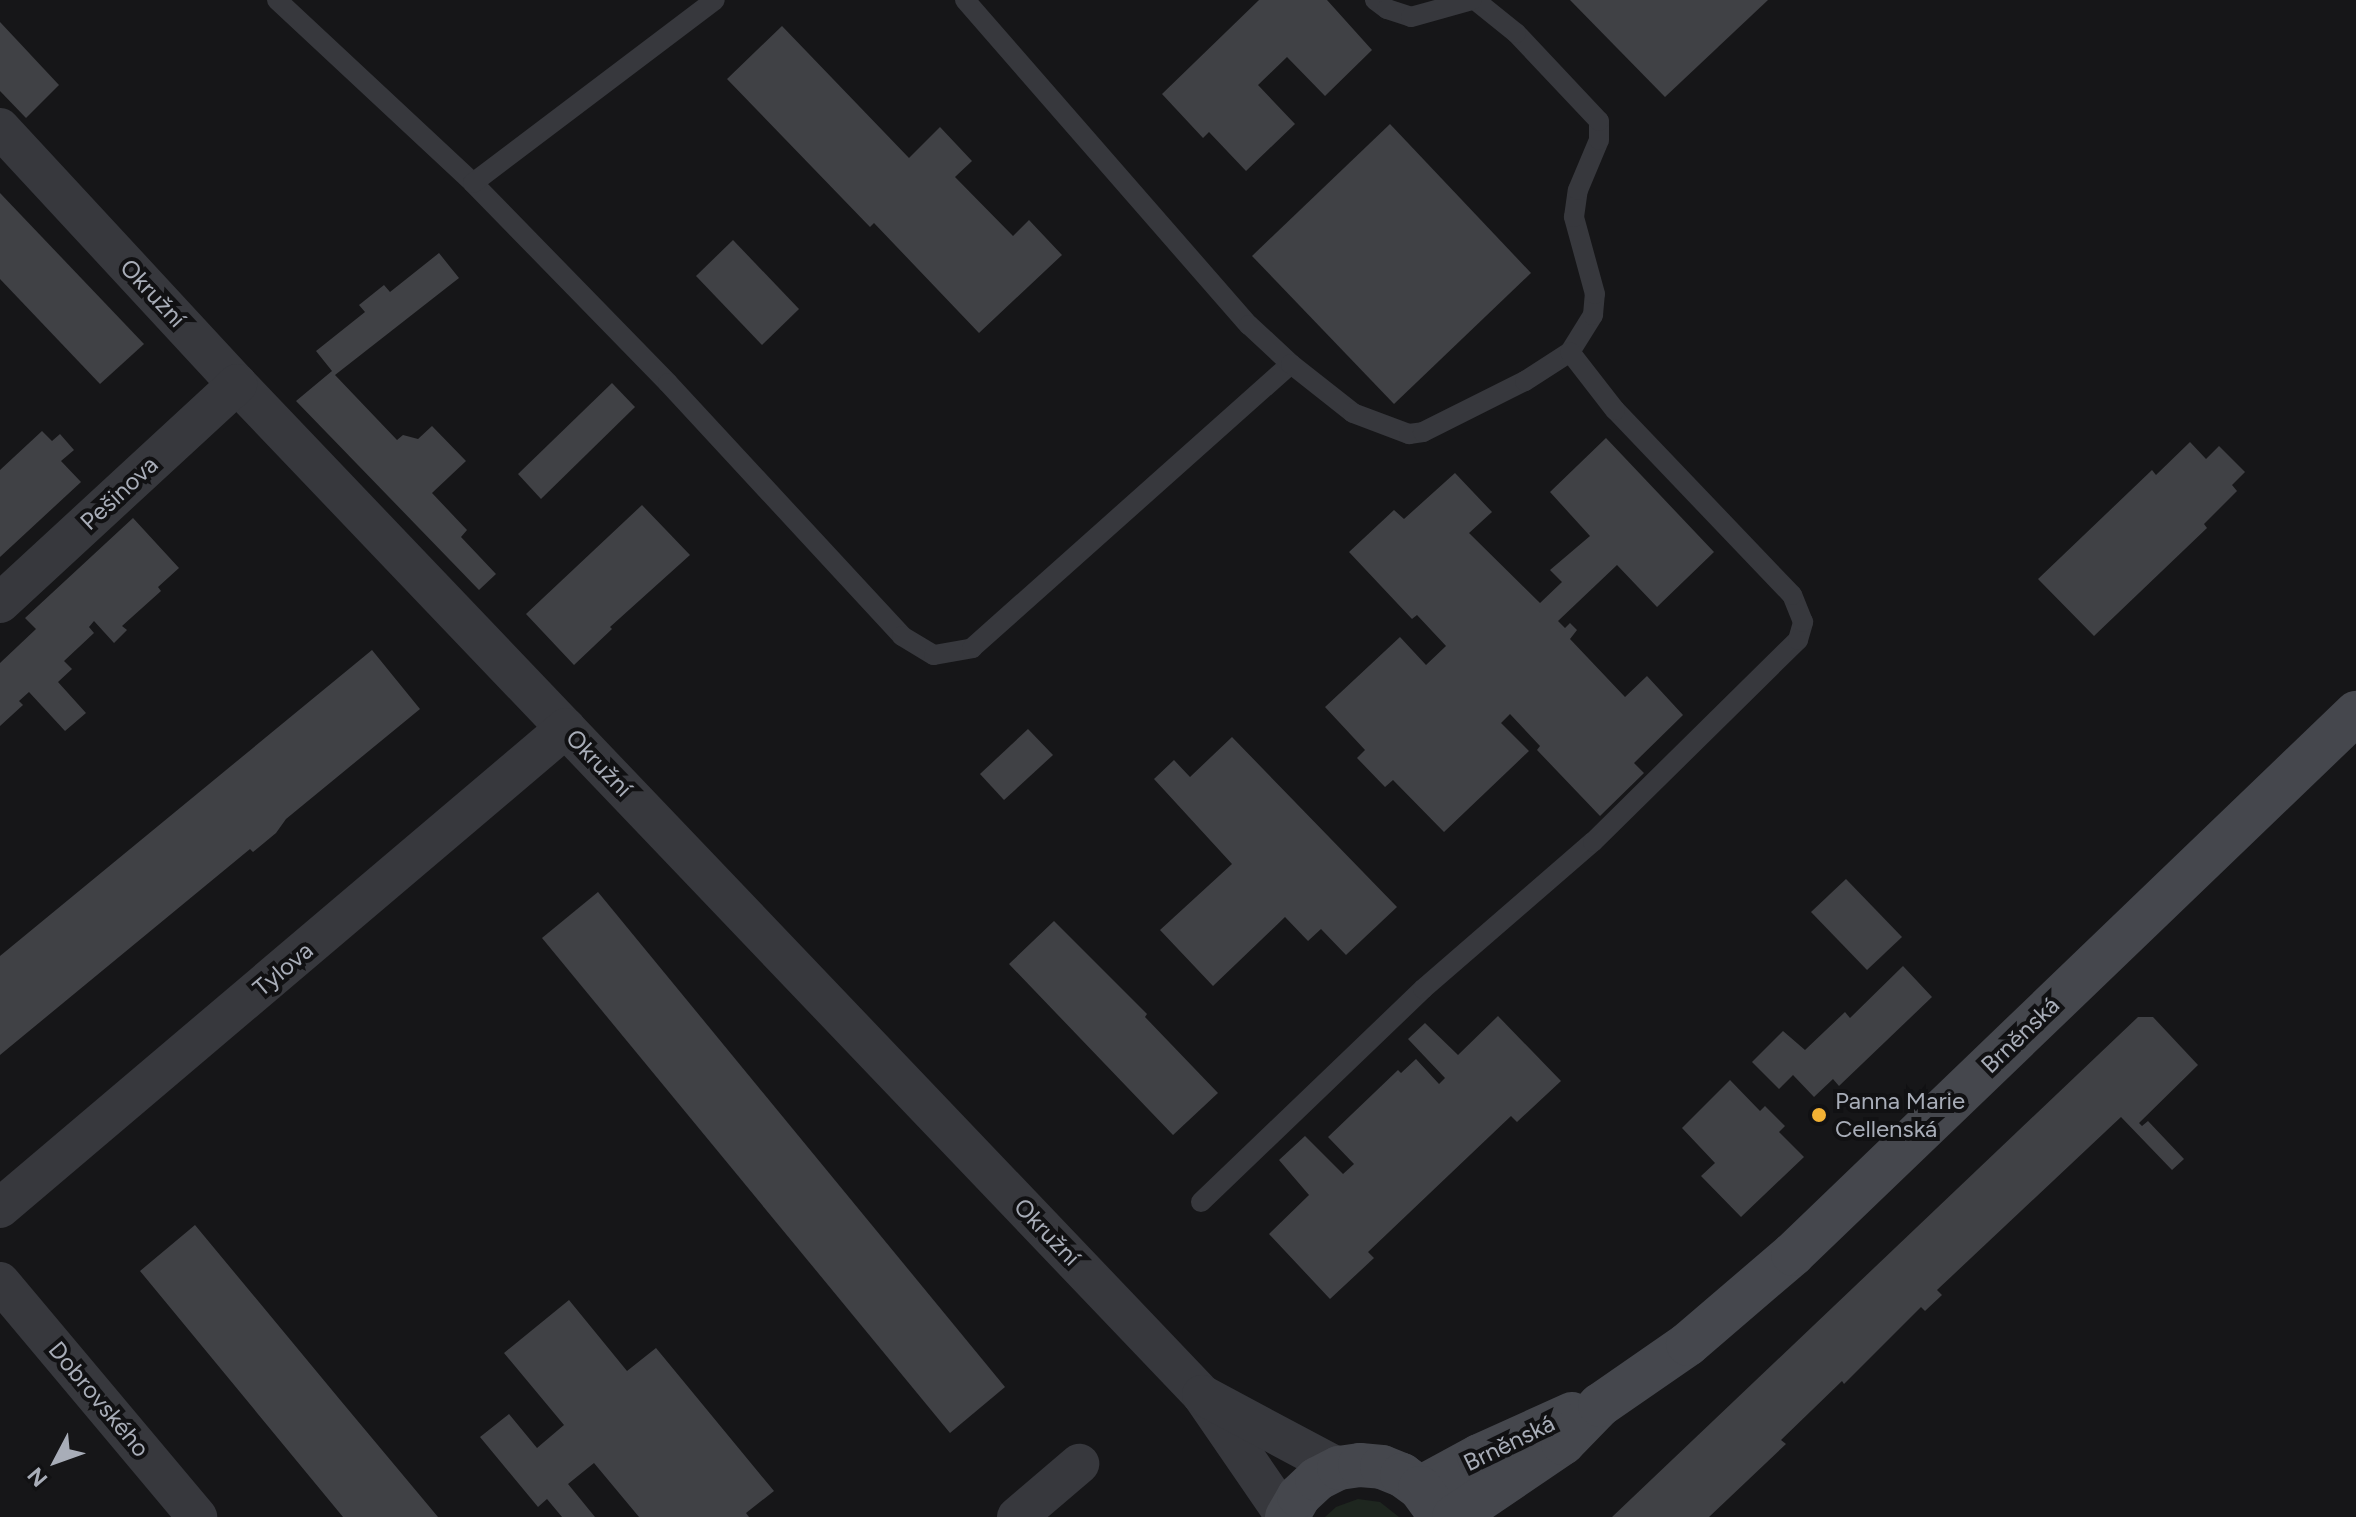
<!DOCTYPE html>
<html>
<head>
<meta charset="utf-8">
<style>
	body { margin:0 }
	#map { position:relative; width:2356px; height:1517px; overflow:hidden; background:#161618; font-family:Figtree,sans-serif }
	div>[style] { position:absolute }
	.green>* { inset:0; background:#1e261f }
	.building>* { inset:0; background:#404145 }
	.service>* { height:20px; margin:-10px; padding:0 10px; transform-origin:10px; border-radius:10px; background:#37383d }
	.minor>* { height:40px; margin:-20px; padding:0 20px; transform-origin:20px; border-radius:20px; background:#37383d }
	.secondary>* { height:44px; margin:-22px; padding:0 22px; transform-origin:22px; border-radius:22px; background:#45474d }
	.dots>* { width:22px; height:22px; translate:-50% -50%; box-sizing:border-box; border:4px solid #111113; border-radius:50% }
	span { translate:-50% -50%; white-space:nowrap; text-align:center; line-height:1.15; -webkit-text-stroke:8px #111113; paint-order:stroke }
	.street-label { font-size:24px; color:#a8adb8 }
	.poi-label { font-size:24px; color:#a8adb8 }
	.left { translate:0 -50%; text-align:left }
	.north { position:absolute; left:16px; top:1421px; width:80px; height:80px; -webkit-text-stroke:6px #111113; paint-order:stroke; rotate:229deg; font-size:22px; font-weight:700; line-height:32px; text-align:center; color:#a8adb8 }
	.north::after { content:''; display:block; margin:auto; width:28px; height:36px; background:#a8adb8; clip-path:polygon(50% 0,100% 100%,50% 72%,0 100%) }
</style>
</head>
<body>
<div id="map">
	<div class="green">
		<div style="clip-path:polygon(1358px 1499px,1380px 1502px,1399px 1517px,1325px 1517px,1336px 1507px)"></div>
	</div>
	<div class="building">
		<div style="clip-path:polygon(1259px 0,1327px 0,1372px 50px,1325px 96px,1287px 57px,1258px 85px,1295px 124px,1246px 171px,1209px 132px,1203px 138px,1162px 94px)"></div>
		<div style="clip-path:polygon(1570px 0,1768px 0,1665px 97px)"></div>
		<div style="clip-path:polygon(0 22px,59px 85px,26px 118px,0 91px)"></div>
		<div style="clip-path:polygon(782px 26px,909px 158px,940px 127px,972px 161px,955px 177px,1013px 236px,1029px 220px,1062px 255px,979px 333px,874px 223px,870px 227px,727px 79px)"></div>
		<div style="clip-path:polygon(1390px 124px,1531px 273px,1394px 404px,1252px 256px)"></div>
		<div style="clip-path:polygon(0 193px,144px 344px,100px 384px,0 279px)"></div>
		<div style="clip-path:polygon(733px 240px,799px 309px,762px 345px,696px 276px)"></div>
		<div style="clip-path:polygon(439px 253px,459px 278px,335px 375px,397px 440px,403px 435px,418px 439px,432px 426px,466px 461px,432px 493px,467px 530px,461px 537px,496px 574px,479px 590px,296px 401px,332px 371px,316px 351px,365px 312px,359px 305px,384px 285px,390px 292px)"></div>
		<div style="clip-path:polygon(612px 383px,635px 407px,541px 499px,518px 474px)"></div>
		<div style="clip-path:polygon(42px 431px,52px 441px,60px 434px,74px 450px,61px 461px,81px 482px,0 557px,0 470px)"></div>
		<div style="clip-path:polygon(1606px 438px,1714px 552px,1657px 607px,1617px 565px,1558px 621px,1565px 628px,1570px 623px,1577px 630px,1570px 639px,1625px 697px,1647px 676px,1683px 715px,1634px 763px,1644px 773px,1600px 816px,1537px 750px,1540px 746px,1510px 714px,1501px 723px,1529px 751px,1444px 832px,1393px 780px,1385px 787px,1357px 758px,1365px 750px,1325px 707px,1400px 637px,1426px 665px,1446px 646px,1417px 615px,1412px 619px,1349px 552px,1394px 510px,1404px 519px,1455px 473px,1492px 512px,1469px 533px,1540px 603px,1562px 582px,1550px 570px,1590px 536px,1550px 492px)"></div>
		<div style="clip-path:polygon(2190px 442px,2206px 459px,2219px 446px,2245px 472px,2232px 485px,2237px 491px,2204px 524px,2207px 528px,2094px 636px,2038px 579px,2152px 470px,2156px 475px)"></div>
		<div style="clip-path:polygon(642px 505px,690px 555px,610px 627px,612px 629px,574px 665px,526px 614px)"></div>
		<div style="clip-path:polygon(133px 518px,179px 568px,158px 587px,161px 591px,122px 626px,127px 630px,114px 643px,94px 621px,89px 627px,94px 633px,64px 661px,72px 669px,58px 682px,86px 713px,65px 731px,29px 692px,19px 701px,23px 705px,0 726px,0 663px,36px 629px,25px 618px)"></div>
		<div style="clip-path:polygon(372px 650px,420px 709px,286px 819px,276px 833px,253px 852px,250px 849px,0 1055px,0 956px)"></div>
		<div style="clip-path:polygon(1028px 729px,1053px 755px,1004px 800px,980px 774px)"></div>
		<div style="clip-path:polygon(1232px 737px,1397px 907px,1346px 955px,1321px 929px,1308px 941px,1285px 917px,1213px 986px,1160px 930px,1232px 864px,1154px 779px,1174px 760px,1190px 777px)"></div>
		<div style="clip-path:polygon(1846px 879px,1902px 937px,1867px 970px,1811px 912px)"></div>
		<div style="clip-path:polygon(598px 892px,1005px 1387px,950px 1433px,542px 938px)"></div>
		<div style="clip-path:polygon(1054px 921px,1147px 1014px,1145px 1017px,1218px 1093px,1173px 1135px,1009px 964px)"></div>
		<div style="clip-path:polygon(1903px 966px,1932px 997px,1839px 1086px,1833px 1079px,1814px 1097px,1793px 1075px,1779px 1089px,1752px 1062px,1783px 1031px,1805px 1050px,1845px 1012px,1850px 1018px)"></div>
		<div style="clip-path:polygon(1498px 1016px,1561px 1081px,1517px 1122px,1511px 1116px,1368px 1252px,1374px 1258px,1330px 1299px,1269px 1234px,1309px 1195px,1279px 1160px,1305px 1136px,1343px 1174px,1354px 1164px,1328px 1137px,1398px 1070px,1401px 1073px,1416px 1059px,1439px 1084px,1445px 1078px,1408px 1039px,1425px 1023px,1458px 1055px)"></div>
		<div style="clip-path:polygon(2138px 1017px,2153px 1017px,2198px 1065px,2139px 1123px,2142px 1126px,2148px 1121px,2184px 1159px,2172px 1170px,2121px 1117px,1937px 1290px,1942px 1295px,1925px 1311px,1921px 1307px,1844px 1384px,1842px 1381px,1781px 1440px,1786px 1444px,1709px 1517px,1612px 1517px)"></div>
		<div style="clip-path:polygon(1730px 1080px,1760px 1111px,1765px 1106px,1785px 1126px,1779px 1132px,1804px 1157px,1741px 1217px,1701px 1176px,1715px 1163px,1682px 1128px)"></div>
		<div style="clip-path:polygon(195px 1225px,341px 1401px,438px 1517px,343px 1517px,140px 1271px)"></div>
		<div style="clip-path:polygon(569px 1300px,627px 1371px,656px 1348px,774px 1491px,746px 1513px,749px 1517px,639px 1517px,594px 1463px,568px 1484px,595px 1517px,562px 1517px,547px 1499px,538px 1507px,480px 1437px,509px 1414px,537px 1448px,564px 1425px,504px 1353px)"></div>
	</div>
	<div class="service">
		<div style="left:277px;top:0;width:268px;rotate:43deg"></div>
		<div style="left:473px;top:183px;width:279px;rotate:45.7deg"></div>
		<div style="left:668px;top:383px;width:345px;rotate:47.2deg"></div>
		<div style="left:902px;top:636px;width:37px;rotate:31deg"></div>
		<div style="left:934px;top:655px;width:39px;rotate:-10deg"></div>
		<div style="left:972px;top:648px;width:427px;rotate:-41.7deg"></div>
		<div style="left:965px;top:0;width:432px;rotate:48.9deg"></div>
		<div style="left:1249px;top:325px;width:57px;rotate:42.9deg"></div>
		<div style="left:1291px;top:364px;width:79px;rotate:38.3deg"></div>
		<div style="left:1353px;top:413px;width:60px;rotate:20.6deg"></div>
		<div style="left:1409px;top:434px;width:14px;rotate:-8deg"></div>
		<div style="left:1423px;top:432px;width:114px;rotate:-26.6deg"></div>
		<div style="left:1525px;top:381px;width:54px;rotate:-32.8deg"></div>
		<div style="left:1570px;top:352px;width:44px;rotate:-58.1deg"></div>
		<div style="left:1593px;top:315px;width:21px;rotate:-85deg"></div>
		<div style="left:1595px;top:294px;width:80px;rotate:-105.3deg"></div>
		<div style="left:1574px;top:217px;width:27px;rotate:-82deg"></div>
		<div style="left:1578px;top:190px;width:54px;rotate:-67.2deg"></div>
		<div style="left:1599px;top:140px;width:19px;rotate:-90deg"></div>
		<div style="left:1599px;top:121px;width:121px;rotate:-133.3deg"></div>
		<div style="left:1516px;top:33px;width:53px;rotate:-141.2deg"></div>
		<div style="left:1375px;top:0;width:15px;rotate:37deg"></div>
		<div style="left:1387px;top:9px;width:25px;rotate:18deg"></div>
		<div style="left:1411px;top:17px;width:63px;rotate:-15.6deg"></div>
		<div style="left:473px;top:183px;width:303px;rotate:-37.1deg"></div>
		<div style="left:1201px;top:1202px;width:308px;rotate:-43.8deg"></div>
		<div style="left:1423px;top:989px;width:225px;rotate:-40.9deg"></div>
		<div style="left:1593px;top:842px;width:288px;rotate:-44.6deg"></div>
		<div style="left:1798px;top:640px;width:19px;rotate:-74deg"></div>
		<div style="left:1803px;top:622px;width:29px;rotate:-112deg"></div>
		<div style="left:1792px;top:595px;width:256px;rotate:-133.7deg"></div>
		<div style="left:1615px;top:410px;width:73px;rotate:-127.8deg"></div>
	</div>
	<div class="minor">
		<div style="left:0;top:128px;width:349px;rotate:47.2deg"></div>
		<div style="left:237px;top:384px;width:1398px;rotate:46.33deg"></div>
		<div style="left:1202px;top:1395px;width:148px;rotate:55.5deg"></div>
		<div style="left:0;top:603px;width:323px;rotate:-42.7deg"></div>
		<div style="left:0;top:1208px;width:742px;rotate:-40.3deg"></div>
		<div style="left:0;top:1282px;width:307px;rotate:50deg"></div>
		<div style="left:1202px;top:1395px;width:155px;rotate:28.1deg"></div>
		<div style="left:1017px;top:1517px;width:82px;rotate:-40.5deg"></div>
	</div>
	<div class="secondary">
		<div style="left:1420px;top:1488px;width:67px;rotate:-28.5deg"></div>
		<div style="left:1479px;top:1456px;width:102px;rotate:-24.3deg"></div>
		<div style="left:1287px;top:1517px;width:24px;rotate:-60deg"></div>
		<div style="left:1299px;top:1496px;width:25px;rotate:-43deg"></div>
		<div style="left:1317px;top:1479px;width:25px;rotate:-27deg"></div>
		<div style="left:1339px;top:1468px;width:21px;rotate:-8deg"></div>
		<div style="left:1360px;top:1465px;width:22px;rotate:5deg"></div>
		<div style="left:1382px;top:1467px;width:22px;rotate:22deg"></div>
		<div style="left:1402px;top:1475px;width:22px;rotate:36deg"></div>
		<div style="left:1420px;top:1488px;width:29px;rotate:54deg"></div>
		<div style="left:1454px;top:1517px;width:132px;rotate:-34.2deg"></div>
		<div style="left:1563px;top:1443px;width:53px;rotate:-45.8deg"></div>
		<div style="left:1600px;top:1405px;width:107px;rotate:-34.7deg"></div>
		<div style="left:1688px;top:1344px;width:138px;rotate:-40.6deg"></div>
		<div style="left:1793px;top:1254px;width:781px;rotate:-43.86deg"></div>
	</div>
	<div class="dots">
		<div style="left:1819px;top:1115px;background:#f2b134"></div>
	</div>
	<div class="street-label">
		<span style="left:153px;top:293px;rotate:47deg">Okružní</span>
		<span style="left:119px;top:493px;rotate:-43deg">Pešinova</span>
		<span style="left:599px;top:763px;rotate:46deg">Okružní</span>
		<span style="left:283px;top:969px;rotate:-40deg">Tylova</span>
		<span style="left:2020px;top:1035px;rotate:-44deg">Brněnská</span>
		<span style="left:1047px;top:1232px;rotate:46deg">Okružní</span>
		<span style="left:99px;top:1399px;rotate:50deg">Dobrovského</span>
		<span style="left:1509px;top:1443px;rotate:-26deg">Brněnská</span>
	</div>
	<div class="poi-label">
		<span class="left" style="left:1835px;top:1115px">Panna Marie<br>Cellenská</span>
	</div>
	<div class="north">N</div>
</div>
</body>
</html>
